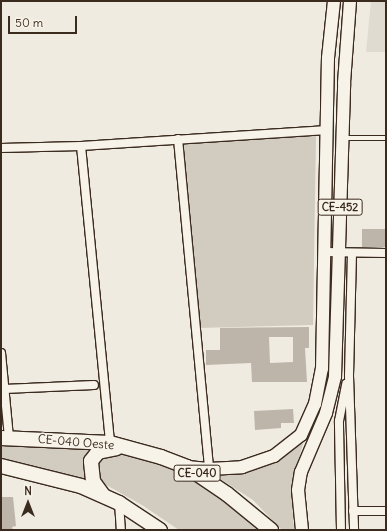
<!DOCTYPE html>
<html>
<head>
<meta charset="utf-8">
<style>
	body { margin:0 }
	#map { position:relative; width:387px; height:531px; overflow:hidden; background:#efebe0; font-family:Delius,sans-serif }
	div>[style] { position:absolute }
	.built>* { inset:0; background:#e0dbd0 }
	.green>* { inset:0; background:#d1cbc0 }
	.building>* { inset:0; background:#bdb5aa }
	.roads { filter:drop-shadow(1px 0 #3b2a1e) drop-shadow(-1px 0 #3b2a1e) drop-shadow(0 1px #3b2a1e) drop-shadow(0 -1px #3b2a1e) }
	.lane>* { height:4px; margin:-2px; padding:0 2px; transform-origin:2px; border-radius:2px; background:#f7f3e8 }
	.street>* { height:8px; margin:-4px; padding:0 4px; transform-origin:4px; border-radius:4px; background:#f7f3e8 }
	.primary>* { height:12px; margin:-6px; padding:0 6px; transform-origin:6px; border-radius:6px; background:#f7f3e8 }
	.highway>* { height:14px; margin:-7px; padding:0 7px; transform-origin:7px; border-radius:7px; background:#f7f3e8 }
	span { translate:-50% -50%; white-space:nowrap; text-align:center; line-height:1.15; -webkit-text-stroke:3px #f7f3e8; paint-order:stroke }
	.shield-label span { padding:1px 3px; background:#f7f3e8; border:1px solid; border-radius:3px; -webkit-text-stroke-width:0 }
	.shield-label { font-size:11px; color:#3b2a1e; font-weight:700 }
	.street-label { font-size:12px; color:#3b2a1e }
	.frame { position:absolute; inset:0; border:2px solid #3b2a1e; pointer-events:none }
	.north { position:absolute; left:8px; top:483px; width:40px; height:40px; -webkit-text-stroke:3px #f7f3e8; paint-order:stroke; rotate:0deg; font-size:11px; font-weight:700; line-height:16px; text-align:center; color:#3b2a1e }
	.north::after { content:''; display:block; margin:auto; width:14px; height:18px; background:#3b2a1e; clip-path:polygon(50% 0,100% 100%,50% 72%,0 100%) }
	.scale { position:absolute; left:8px; top:16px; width:69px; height:18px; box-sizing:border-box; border:2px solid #3b2a1e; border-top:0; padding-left:5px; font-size:12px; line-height:14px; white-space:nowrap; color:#3b2a1e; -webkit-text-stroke:3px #f7f3e8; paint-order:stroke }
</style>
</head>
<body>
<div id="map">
	<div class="built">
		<div style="clip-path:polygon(371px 1px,386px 1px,386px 52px,366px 52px)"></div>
	</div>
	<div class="green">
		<div style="clip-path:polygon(316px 136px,313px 325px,198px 328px,181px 141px)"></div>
		<div style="clip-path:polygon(1px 442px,93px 448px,85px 462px,84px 476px,88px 483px,1px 458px)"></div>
		<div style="clip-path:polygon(300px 442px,303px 444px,291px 485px,294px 530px,282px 530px,253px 500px,214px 475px,234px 473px)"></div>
		<div style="clip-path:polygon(117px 451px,185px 473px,230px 501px,261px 530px,179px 530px,142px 505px,99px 481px,95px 459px)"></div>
	</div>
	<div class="building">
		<div style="clip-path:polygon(362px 229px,386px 229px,386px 247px,362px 247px)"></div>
		<div style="clip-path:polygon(evenodd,309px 327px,309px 348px,305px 348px,307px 382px,252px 382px,251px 363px,206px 365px,206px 350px,220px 350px,220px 328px,309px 327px,269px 337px,293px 337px,293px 362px,270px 363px,269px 337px)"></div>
		<div style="clip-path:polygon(293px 409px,294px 423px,281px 423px,281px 428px,255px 430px,254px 411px)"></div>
		<div style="clip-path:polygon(1px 497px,13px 497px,16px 526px,12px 527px,13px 530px,1px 530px)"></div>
	</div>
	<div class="roads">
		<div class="lane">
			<div style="left:344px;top:138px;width:42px"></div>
		</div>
		<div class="street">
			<div style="left:178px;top:139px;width:331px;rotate:84.6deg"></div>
			<div style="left:81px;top:146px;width:298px;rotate:84.4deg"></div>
			<div style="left:1px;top:148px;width:80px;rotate:-1.4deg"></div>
			<div style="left:81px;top:146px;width:247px;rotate:-3.7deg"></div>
			<div style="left:325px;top:252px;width:61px;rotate:0.9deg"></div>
			<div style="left:352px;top:253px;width:123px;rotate:91.4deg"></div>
			<div style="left:349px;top:376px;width:154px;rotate:88.1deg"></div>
			<div style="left:1px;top:353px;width:85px;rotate:84.6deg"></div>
			<div style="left:4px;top:389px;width:90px;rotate:-2.5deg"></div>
			<div style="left:119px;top:503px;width:27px;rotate:86deg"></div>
			<div style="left:353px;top:511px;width:33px"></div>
			<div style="left:341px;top:530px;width:109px;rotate:-91.1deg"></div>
			<div style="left:339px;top:421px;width:38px;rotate:-79deg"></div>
		</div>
		<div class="primary">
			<div style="left:187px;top:467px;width:22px;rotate:5deg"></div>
			<div style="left:209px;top:469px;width:33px;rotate:-3deg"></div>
			<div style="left:242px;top:467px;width:34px;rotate:-19deg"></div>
			<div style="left:274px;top:456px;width:34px;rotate:-38deg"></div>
			<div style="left:301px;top:435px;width:34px;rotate:-66deg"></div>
			<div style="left:315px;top:404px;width:36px;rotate:-79deg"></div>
			<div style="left:322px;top:369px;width:311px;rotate:-88.9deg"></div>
			<div style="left:328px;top:58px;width:57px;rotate:-84deg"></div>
			<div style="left:302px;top:530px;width:40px;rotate:-95.7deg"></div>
			<div style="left:298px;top:490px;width:18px;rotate:-81deg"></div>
			<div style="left:301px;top:472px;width:64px;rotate:-67deg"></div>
			<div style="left:326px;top:413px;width:38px;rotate:-76deg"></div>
			<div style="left:335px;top:376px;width:293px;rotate:-88.2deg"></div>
			<div style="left:344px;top:83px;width:82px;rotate:-85.8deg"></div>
		</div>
		<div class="highway">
			<div style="left:1px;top:438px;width:109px;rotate:2.6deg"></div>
			<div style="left:110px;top:443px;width:53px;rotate:15.4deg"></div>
			<div style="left:161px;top:457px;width:28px;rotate:21deg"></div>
			<div style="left:187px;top:467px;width:48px;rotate:34deg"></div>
			<div style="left:227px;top:494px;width:57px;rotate:39.3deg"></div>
			<div style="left:1px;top:466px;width:82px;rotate:14deg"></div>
			<div style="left:81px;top:486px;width:42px;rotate:24.1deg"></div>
			<div style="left:119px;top:503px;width:49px;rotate:33.4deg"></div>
			<div style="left:103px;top:495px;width:17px;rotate:-126deg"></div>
			<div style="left:93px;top:481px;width:20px;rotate:-96deg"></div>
			<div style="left:91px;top:461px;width:11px;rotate:-52deg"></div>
			<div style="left:98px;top:452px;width:19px;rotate:-12deg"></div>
		</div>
	</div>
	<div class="shield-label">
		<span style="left:340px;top:207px">CE-452</span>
		<span style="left:197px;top:473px">CE-040</span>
	</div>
	<div class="street-label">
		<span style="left:76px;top:442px;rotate:5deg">CE-040 Oeste</span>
	</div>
	<div class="frame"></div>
	<div class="north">N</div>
	<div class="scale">50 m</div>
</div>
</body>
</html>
